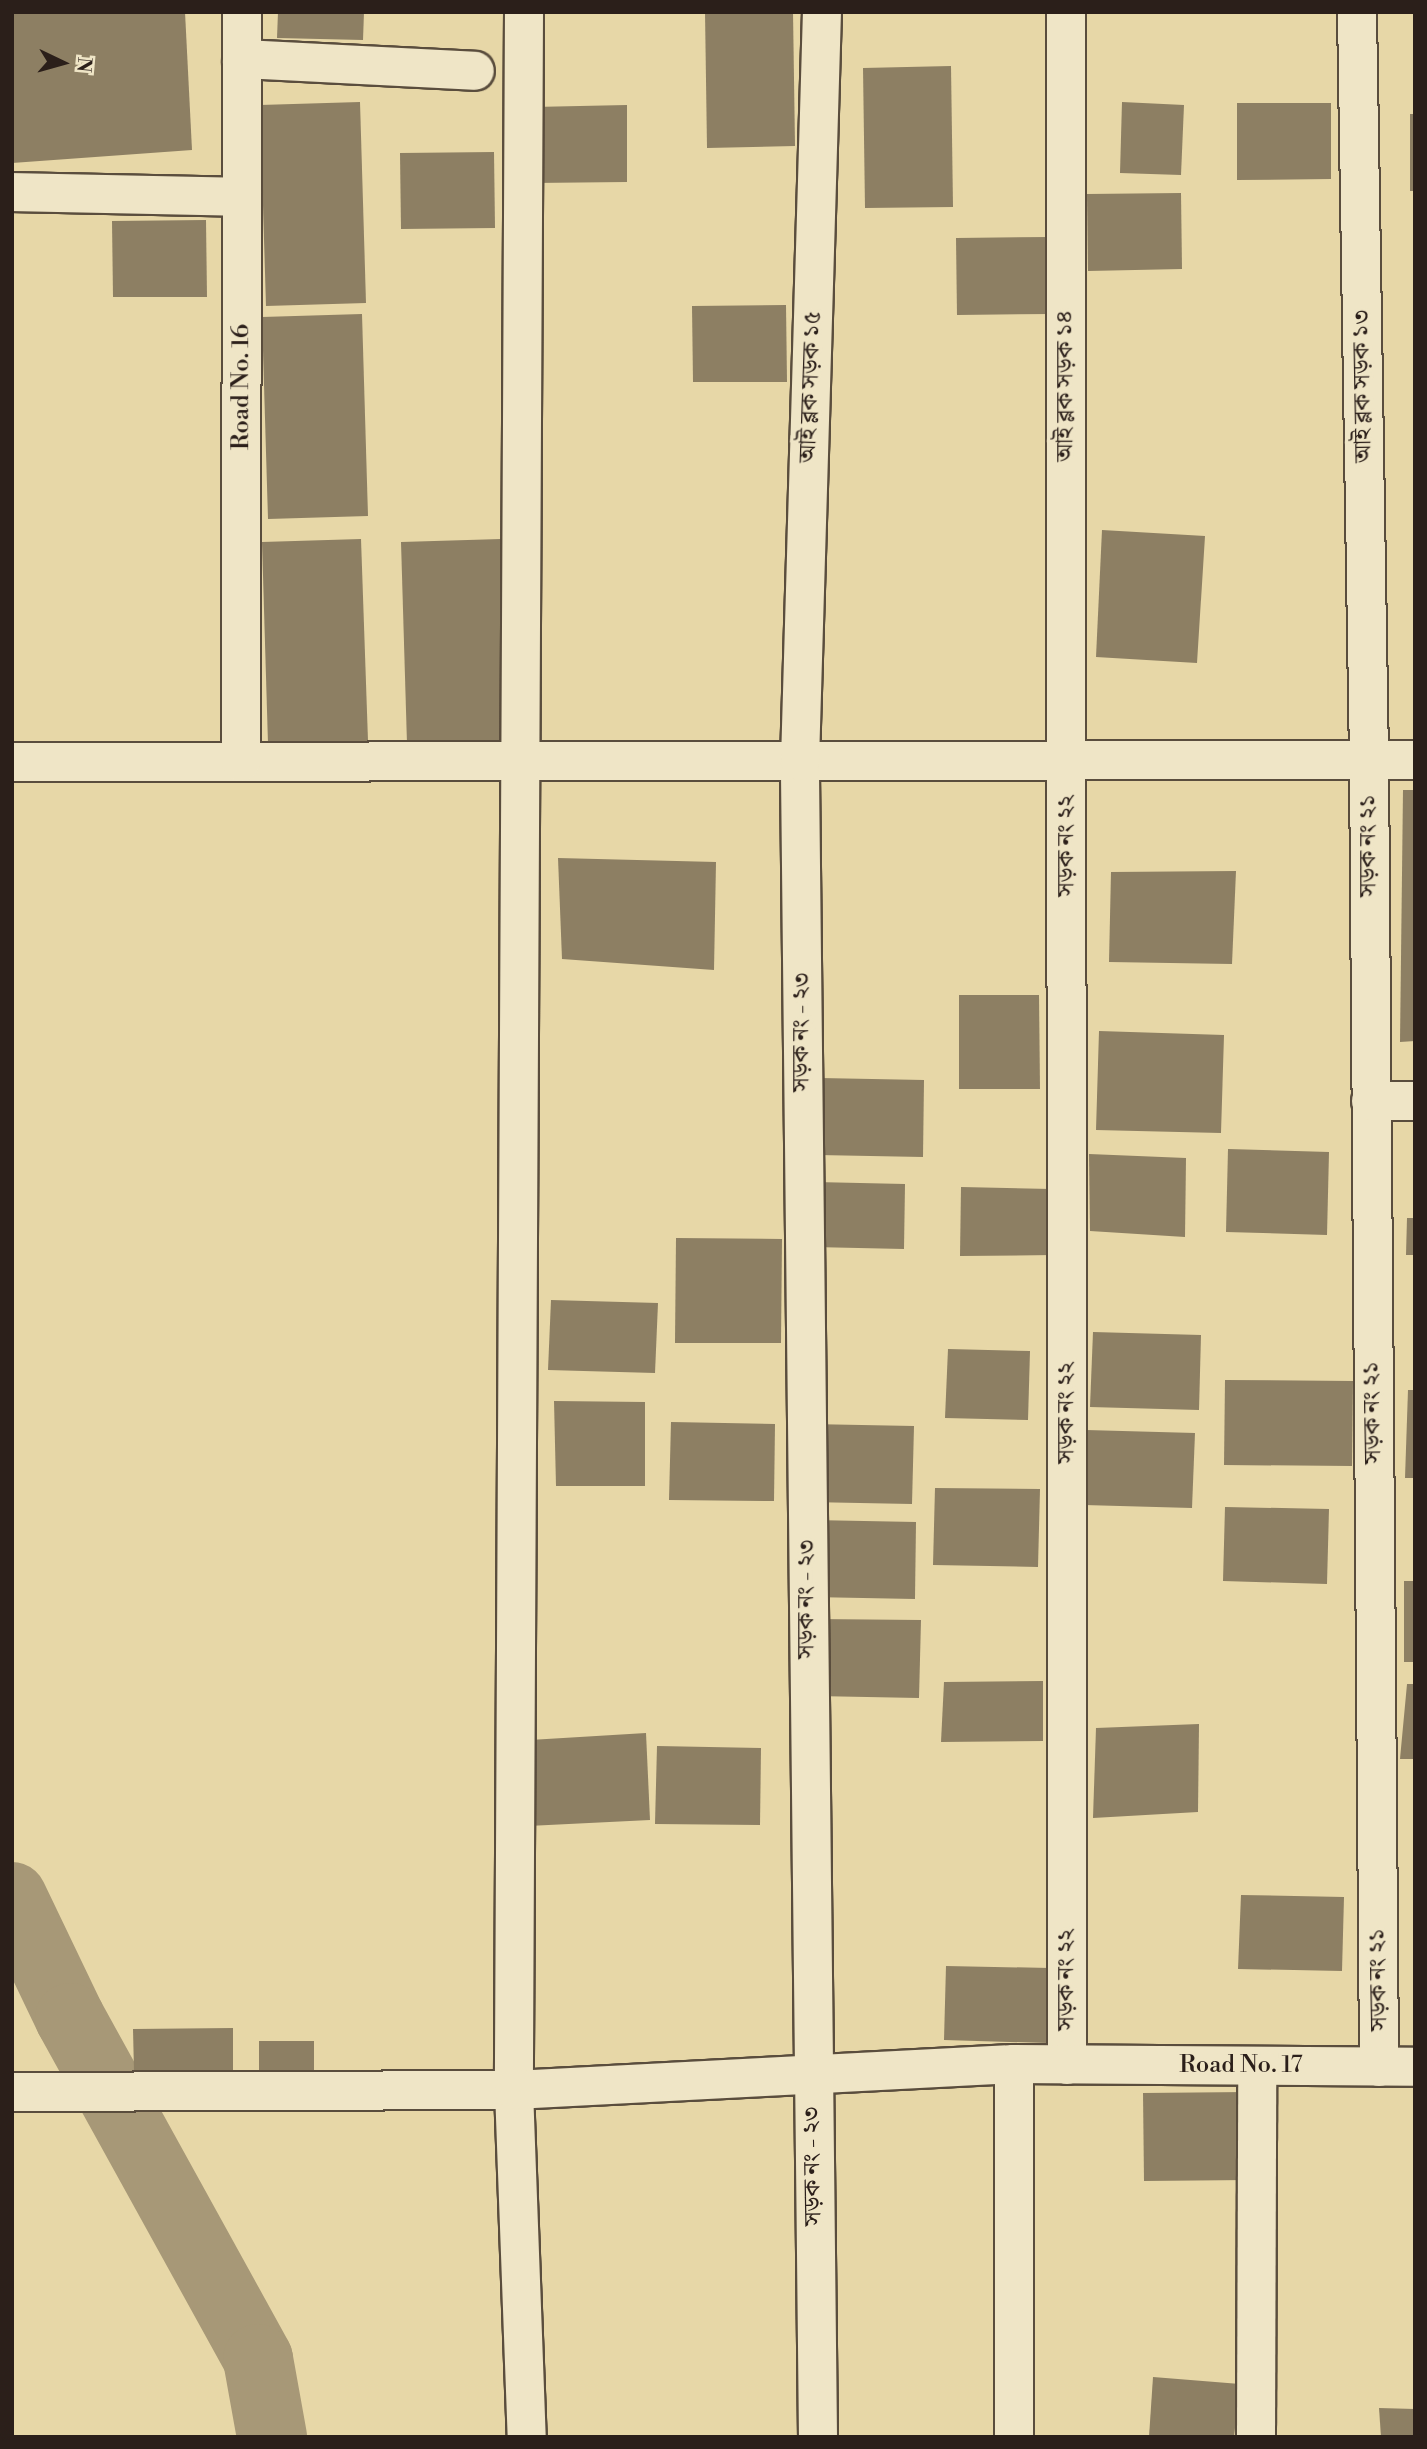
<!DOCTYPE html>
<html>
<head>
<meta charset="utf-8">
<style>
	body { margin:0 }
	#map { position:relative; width:1427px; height:2449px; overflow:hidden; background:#e7d7a7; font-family:"Libre Bodoni","Noto Serif Bengali",serif }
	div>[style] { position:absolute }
	.river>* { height:70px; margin:-35px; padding:0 35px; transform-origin:35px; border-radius:35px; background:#a79877 }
	.building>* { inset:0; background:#8d7f63 }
	.roads { filter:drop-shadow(2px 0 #5a4d3d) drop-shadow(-2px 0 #5a4d3d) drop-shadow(0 2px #5a4d3d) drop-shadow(0 -2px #5a4d3d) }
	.minor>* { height:38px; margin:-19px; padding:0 19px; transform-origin:19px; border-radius:19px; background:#efe5c6 }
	span { translate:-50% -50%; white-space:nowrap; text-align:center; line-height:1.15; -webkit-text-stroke:6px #efe5c6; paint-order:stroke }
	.street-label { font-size:24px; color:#2b1f1a }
	.frame { position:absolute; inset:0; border:14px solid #2b1f1a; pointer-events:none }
	.north { position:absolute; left:28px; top:28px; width:70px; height:70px; -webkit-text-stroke:5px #efe5c6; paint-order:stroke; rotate:95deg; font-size:19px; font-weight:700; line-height:28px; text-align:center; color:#2b1f1a }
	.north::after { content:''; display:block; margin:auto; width:24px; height:32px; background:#2b1f1a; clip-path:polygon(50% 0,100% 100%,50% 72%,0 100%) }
</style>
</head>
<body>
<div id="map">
	<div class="river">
		<div style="left:12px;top:1897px;width:134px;rotate:64.4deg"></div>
		<div style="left:70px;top:2018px;width:389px;rotate:61.1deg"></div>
		<div style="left:258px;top:2359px;width:79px;rotate:79.8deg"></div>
	</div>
	<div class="building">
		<div style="clip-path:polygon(12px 12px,185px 12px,192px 150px,12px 163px)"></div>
		<div style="clip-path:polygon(278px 12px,364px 12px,363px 40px,277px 38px)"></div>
		<div style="clip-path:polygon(705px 12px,793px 12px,795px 146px,707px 148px)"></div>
		<div style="clip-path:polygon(951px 66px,953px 207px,865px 208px,863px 68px)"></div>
		<div style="clip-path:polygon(360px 102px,366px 303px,266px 306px,260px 105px)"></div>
		<div style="clip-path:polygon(1122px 102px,1184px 105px,1181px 175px,1120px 173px)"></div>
		<div style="clip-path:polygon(1237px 103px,1331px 103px,1331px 179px,1237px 180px)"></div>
		<div style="clip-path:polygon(627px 105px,627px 182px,533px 183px,533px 107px)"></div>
		<div style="clip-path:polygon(1410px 114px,1415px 114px,1415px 191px,1410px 191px)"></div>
		<div style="clip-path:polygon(494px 152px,495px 228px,401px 229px,400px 153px)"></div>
		<div style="clip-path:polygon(1181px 193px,1182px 269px,1088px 271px,1087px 194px)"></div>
		<div style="clip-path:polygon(206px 220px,207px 297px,113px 297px,112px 221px)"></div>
		<div style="clip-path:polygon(1050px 237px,1051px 314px,957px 315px,956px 238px)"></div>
		<div style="clip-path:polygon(786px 305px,787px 382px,693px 382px,692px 306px)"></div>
		<div style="clip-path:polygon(362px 314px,368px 516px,268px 519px,262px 317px)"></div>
		<div style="clip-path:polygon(1102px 530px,1205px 536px,1197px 663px,1096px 657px)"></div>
		<div style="clip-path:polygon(361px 539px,368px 741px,268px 744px,262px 542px)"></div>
		<div style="clip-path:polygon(501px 539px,507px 741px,407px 744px,401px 542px)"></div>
		<div style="clip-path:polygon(1403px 790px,1415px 790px,1415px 1041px,1400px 1042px)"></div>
		<div style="clip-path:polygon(558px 858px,716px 862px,714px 970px,562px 959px)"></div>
		<div style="clip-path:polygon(1236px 871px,1232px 964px,1109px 962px,1111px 872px)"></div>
		<div style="clip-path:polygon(959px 995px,1039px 995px,1040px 1089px,959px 1089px)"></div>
		<div style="clip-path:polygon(1099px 1031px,1224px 1035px,1221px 1133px,1096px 1130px)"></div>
		<div style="clip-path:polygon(820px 1078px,924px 1080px,923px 1157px,818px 1155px)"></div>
		<div style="clip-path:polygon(1228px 1149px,1329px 1152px,1327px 1235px,1226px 1232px)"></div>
		<div style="clip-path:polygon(1089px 1154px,1186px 1158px,1185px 1237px,1090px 1231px)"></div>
		<div style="clip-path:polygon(815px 1182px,905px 1184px,904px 1249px,813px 1247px)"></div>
		<div style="clip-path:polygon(961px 1187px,1051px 1189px,1053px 1255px,960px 1256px)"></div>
		<div style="clip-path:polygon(1407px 1218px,1415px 1218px,1415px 1255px,1406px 1255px)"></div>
		<div style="clip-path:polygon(676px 1238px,782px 1239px,781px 1343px,675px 1343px)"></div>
		<div style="clip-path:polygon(551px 1300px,658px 1303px,655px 1373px,548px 1370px)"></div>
		<div style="clip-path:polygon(1093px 1332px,1201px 1335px,1199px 1410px,1090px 1407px)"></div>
		<div style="clip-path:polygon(948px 1349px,1030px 1351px,1028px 1420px,945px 1418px)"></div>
		<div style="clip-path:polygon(1225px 1380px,1353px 1381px,1352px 1466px,1224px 1465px)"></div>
		<div style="clip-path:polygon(1408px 1390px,1415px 1390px,1415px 1478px,1405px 1478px)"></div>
		<div style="clip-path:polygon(554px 1401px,645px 1402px,645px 1486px,556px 1486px)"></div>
		<div style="clip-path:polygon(671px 1422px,775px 1424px,774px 1501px,669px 1500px)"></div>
		<div style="clip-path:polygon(809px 1424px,914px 1426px,912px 1504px,808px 1502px)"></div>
		<div style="clip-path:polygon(1086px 1430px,1195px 1433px,1192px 1508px,1084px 1505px)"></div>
		<div style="clip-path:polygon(935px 1488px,1040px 1489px,1038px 1567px,933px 1565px)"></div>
		<div style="clip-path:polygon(1225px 1507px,1329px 1509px,1327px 1584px,1223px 1581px)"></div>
		<div style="clip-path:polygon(812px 1520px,916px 1522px,915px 1599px,811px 1597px)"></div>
		<div style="clip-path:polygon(1404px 1581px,1415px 1581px,1415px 1662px,1404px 1662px)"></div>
		<div style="clip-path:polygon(816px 1619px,921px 1620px,919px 1698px,815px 1696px)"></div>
		<div style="clip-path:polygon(1043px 1681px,1043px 1741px,941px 1742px,944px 1682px)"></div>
		<div style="clip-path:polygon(1407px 1684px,1415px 1684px,1415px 1759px,1400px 1759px)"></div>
		<div style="clip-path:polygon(1199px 1724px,1198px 1812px,1093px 1818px,1096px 1728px)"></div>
		<div style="clip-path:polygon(646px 1733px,650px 1820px,528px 1826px,530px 1740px)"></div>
		<div style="clip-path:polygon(657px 1746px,761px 1748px,760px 1825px,655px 1824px)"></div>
		<div style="clip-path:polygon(1241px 1895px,1344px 1897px,1342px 1971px,1238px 1969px)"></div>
		<div style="clip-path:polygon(946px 1966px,1050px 1968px,1048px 2043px,944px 2040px)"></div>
		<div style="clip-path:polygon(233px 2028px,233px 2070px,134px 2071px,133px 2029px)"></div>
		<div style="clip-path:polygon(259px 2041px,314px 2041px,314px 2071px,259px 2071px)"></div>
		<div style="clip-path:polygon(1247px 2092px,1248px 2180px,1144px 2181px,1143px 2093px)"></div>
		<div style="clip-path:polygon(1153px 2377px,1240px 2384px,1234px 2437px,1149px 2437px)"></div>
		<div style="clip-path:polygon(1379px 2408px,1415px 2409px,1415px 2437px,1381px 2437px)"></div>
	</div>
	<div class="roads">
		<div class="minor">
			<div style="left:524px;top:12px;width:2078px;rotate:90.28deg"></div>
			<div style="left:514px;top:2090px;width:347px;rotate:87.9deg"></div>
			<div style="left:1066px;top:12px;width:2053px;rotate:89.97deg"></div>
			<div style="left:1357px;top:12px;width:748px;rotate:89.08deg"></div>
			<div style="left:1369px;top:760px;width:1307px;rotate:89.56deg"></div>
			<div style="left:242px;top:59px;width:233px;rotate:2.9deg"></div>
			<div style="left:12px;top:192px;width:230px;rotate:1.2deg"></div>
			<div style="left:12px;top:762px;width:1403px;rotate:-0.08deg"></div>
			<div style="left:241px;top:762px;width:750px;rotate:-89.92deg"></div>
			<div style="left:1371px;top:1101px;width:44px"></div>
			<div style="left:12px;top:2092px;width:502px;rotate:-0.23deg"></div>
			<div style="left:514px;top:2090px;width:501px;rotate:-2.98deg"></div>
			<div style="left:1014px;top:2064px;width:401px;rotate:0.4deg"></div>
			<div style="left:818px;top:2437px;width:1676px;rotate:-90.62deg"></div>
			<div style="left:800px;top:761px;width:749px;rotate:-88.32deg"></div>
			<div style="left:1014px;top:2437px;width:373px;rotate:-90deg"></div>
			<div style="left:1256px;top:2437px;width:371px;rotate:-89.8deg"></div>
		</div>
	</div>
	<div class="street-label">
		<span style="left:1066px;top:386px;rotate:-90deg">আই ব্লক সড়ক ১৪</span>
		<span style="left:1363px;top:386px;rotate:-91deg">আই ব্লক সড়ক ১৩</span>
		<span style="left:242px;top:387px;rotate:-90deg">Road No. 16</span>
		<span style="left:811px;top:387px;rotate:-88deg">আই ব্লক সড়ক ১৫</span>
		<span style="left:1067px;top:846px;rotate:-90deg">সড়ক নং ২২</span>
		<span style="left:1369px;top:846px;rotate:-90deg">সড়ক নং ২১</span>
		<span style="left:802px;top:1032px;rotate:-90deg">সড়ক নং - ২৩</span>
		<span style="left:1067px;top:1413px;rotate:-90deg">সড়ক নং ২২</span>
		<span style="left:1373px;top:1413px;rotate:-91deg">সড়ক নং ২১</span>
		<span style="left:807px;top:1599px;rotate:-90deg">সড়ক নং - ২৩</span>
		<span style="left:1067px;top:1980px;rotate:-90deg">সড়ক নং ২২</span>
		<span style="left:1379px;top:1980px;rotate:-91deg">সড়ক নং ২১</span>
		<span style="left:1241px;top:2066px">Road No. 17</span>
		<span style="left:813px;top:2166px;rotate:-91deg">সড়ক নং - ২৩</span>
	</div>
	<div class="frame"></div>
	<div class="north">N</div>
</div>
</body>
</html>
